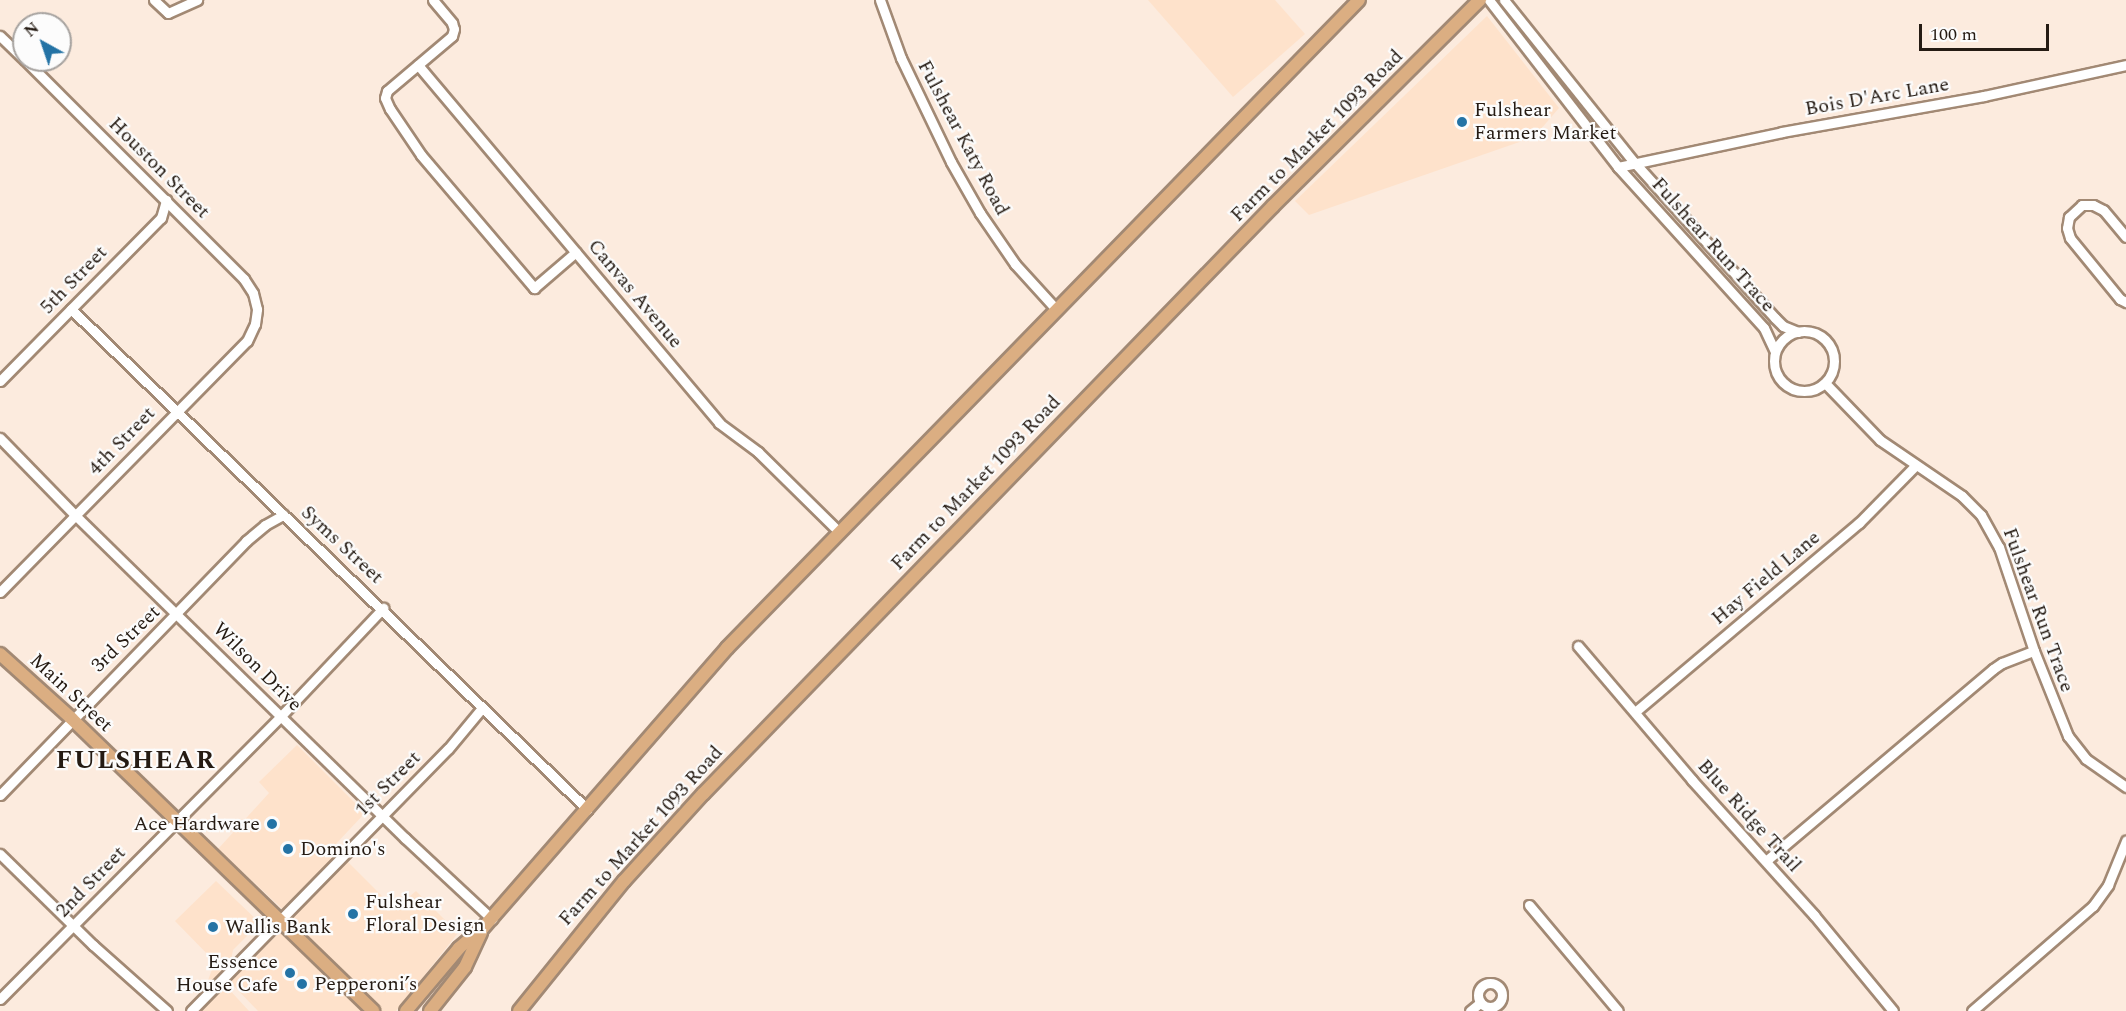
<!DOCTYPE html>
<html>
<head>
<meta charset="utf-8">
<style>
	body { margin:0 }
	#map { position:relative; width:2126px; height:1011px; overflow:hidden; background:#fcebde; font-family:Spectral,serif }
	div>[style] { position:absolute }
	.built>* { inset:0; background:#fee2cb }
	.roads { filter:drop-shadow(2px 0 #a28974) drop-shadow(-2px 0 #a28974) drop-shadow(0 2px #a28974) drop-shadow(0 -2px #a28974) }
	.minor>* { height:9px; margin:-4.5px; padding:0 4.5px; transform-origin:4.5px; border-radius:4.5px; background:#fff }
	.minor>.ring { margin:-4.5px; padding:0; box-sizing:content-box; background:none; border:9px solid #fff; border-radius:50% }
	.major>* { height:12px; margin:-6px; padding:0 6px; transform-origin:6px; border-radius:6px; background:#dbae82 }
	.dots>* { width:16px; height:16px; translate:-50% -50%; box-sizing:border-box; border:3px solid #fcfcfc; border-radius:50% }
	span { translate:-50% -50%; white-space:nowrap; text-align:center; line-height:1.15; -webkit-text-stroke:4.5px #fcfcfc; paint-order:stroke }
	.street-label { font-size:20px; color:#251b13 }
	.poi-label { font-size:20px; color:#251b13 }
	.left { translate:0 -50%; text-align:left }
	.right { translate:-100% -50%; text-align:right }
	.district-label { font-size:26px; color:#251b13; font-weight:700; letter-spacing:1.5px }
	.north { position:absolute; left:12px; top:12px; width:60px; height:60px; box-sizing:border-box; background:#fcfcfc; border:2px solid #a6a29f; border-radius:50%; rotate:320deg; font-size:16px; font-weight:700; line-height:24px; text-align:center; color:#251b13 }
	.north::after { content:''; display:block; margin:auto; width:21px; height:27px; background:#2473a5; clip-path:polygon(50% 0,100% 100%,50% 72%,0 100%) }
	.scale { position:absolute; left:1919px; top:24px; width:130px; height:27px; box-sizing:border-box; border:3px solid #251b13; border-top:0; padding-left:8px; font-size:18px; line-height:21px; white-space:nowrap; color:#251b13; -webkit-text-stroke:4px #fcfcfc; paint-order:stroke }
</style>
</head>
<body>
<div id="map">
	<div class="built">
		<div style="clip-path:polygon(1148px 0,1275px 0,1305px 34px,1233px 97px)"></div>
		<div style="clip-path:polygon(1487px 16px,1559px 108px,1534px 137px,1309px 215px,1295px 201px)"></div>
		<div style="clip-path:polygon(297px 745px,365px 813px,333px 847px,395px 909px,416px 891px,458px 933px,396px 1011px,258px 1011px,230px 982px,293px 919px,218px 849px,269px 793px,259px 782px)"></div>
		<div style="clip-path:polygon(216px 881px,260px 923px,233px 950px,226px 986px,249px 1011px,196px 1011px,215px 962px,175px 921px)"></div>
	</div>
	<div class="roads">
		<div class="minor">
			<div style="left:154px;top:0;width:19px;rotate:43deg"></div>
			<div style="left:168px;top:13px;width:32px;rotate:-24deg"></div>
			<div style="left:433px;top:0;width:30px;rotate:50deg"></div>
			<div style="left:452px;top:23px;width:6px;rotate:72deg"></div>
			<div style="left:454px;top:29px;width:7px;rotate:106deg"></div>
			<div style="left:452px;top:36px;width:85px;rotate:139.8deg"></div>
			<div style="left:387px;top:91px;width:7px;rotate:106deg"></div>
			<div style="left:385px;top:98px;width:12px;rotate:66deg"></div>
			<div style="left:390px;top:109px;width:55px;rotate:56deg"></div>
			<div style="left:421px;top:155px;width:175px;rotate:49.6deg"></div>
			<div style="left:534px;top:288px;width:55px;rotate:-40.6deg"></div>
			<div style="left:880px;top:0;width:62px;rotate:70.1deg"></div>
			<div style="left:901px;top:58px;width:115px;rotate:64.3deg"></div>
			<div style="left:951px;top:162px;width:59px;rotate:60.4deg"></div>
			<div style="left:980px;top:213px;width:62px;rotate:55.5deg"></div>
			<div style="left:1015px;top:264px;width:61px;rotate:47.7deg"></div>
			<div style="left:1489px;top:0;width:211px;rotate:52.3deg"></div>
			<div style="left:1618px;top:167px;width:217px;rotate:47.8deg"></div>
			<div style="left:1764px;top:328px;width:26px;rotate:65deg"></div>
			<div style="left:1504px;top:0;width:208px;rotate:51.3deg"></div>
			<div style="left:1634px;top:162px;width:210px;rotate:47.9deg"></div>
			<div style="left:1775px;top:318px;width:11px;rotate:45deg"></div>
			<div style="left:1783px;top:326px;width:16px;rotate:22deg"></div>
			<div style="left:0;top:36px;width:33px;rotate:44deg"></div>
			<div style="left:418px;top:65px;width:468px;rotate:49.9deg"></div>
			<div style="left:719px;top:423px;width:49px;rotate:36.6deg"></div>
			<div style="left:758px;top:452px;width:114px;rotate:44.6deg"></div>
			<div style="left:1618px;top:167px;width:168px;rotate:-12deg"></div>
			<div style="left:1782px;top:132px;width:205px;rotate:-10.1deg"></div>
			<div style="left:1984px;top:96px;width:145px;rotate:-12.3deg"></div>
			<div style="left:2126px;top:237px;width:35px;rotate:-130deg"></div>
			<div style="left:2103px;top:210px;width:11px;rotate:-153deg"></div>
			<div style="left:2093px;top:205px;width:11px;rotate:180deg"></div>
			<div style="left:2082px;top:205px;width:18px;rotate:137deg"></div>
			<div style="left:2069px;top:217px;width:11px;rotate:100deg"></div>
			<div style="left:2067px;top:228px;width:10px;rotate:73deg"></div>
			<div style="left:2070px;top:238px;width:79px;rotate:50.7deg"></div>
			<div style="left:2120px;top:299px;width:7px;rotate:27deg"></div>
			<div style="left:71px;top:309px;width:719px;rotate:44.1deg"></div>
			<div class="ring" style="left:1774px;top:331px;width:51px;height:51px"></div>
			<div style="left:0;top:381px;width:229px;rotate:-45.4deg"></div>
			<div style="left:161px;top:218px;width:19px;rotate:-74deg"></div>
			<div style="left:1825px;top:383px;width:79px;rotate:46deg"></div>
			<div style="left:1880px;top:440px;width:99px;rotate:34.3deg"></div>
			<div style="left:1962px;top:496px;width:27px;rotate:45deg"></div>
			<div style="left:1981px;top:515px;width:37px;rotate:61deg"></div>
			<div style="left:1999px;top:547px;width:110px;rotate:71.4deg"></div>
			<div style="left:2034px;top:651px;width:92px;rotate:68.2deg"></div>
			<div style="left:2068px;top:736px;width:29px;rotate:52deg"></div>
			<div style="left:2086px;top:759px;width:49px;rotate:35deg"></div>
			<div style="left:0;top:438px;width:107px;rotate:45.8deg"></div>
			<div style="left:75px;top:515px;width:462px;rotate:44.4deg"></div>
			<div style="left:405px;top:838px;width:119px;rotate:43deg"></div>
			<div style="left:0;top:592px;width:352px;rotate:-45.5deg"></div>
			<div style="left:247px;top:341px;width:19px;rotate:-65deg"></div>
			<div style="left:255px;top:324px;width:15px;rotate:-82deg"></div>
			<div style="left:257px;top:309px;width:16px;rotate:-104deg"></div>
			<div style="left:253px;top:293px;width:17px;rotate:-123deg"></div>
			<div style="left:244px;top:279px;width:310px;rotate:-135deg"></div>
			<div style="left:1578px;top:646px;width:176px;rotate:49.6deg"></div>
			<div style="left:1692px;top:780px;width:182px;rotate:47.9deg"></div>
			<div style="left:1814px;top:915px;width:124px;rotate:50.5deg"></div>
			<div style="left:1635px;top:712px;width:293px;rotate:-40.2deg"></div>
			<div style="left:1859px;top:523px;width:81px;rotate:-45.5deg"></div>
			<div style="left:0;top:795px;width:354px;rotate:-45.9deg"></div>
			<div style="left:246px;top:541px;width:25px;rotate:-40deg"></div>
			<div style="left:265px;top:525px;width:21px;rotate:-29deg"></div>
			<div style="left:0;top:854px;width:130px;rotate:44.4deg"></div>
			<div style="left:93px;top:945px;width:99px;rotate:41.7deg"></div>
			<div style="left:1767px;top:860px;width:296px;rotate:-40.2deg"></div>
			<div style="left:1993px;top:669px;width:11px;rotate:-34deg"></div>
			<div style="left:2002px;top:663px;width:34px;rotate:-21deg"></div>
			<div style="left:1529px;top:905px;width:138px;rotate:50deg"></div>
			<div class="ring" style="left:1478px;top:983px;width:15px;height:15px"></div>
			<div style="left:0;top:999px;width:399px;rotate:-45.2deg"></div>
			<div style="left:281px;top:716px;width:149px;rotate:-46.6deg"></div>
			<div style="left:191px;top:1011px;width:367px;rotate:-45.6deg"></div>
			<div style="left:448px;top:749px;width:53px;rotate:-50.3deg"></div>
			<div style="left:1470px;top:1011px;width:13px;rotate:-39deg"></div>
			<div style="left:1972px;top:1011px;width:160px;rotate:-41deg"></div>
			<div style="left:2093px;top:906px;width:26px;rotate:-54deg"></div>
			<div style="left:2108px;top:885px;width:48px;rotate:-67.8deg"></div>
		</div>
		<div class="major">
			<div style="left:0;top:654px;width:96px;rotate:42deg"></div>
			<div style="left:71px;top:718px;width:421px;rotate:44.1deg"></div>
			<div style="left:406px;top:1011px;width:82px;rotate:-49.9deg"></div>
			<div style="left:459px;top:948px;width:30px;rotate:-40deg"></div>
			<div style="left:482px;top:929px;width:373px;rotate:-48.9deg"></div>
			<div style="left:727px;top:648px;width:905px;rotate:-45.72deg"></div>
			<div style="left:430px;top:1011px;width:56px;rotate:-51.5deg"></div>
			<div style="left:465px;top:967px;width:38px;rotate:-65deg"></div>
			<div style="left:519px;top:1011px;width:167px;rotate:-51.1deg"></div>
			<div style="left:624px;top:881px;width:118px;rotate:-47.8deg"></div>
			<div style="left:703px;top:794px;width:819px;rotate:-45.89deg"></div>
			<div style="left:1273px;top:206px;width:292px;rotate:-44.9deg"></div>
		</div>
	</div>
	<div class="dots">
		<div style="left:1462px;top:122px;background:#2473a5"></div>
		<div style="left:272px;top:824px;background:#2473a5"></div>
		<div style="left:288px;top:849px;background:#2473a5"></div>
		<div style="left:353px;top:914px;background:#2473a5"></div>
		<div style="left:213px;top:927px;background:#2473a5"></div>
		<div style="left:290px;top:973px;background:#2473a5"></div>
		<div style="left:302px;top:984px;background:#2473a5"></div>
	</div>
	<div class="street-label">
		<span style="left:1877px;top:97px;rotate:-10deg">Bois D'Arc Lane</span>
		<span style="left:1317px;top:136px;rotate:-45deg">Farm to Market 1093 Road</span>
		<span style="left:963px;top:138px;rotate:62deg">Fulshear Katy Road</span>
		<span style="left:159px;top:168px;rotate:45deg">Houston Street</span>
		<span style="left:1713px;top:245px;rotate:48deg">Fulshear Run Trace</span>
		<span style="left:74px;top:280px;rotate:-46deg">5th Street</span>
		<span style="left:635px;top:294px;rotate:50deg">Canvas Avenue</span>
		<span style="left:122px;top:441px;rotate:-46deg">4th Street</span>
		<span style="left:976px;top:483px;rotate:-46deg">Farm to Market 1093 Road</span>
		<span style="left:342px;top:545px;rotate:43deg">Syms Street</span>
		<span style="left:1766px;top:578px;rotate:-40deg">Hay Field Lane</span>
		<span style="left:2038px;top:610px;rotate:70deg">Fulshear Run Trace</span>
		<span style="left:126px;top:639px;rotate:-44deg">3rd Street</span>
		<span style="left:257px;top:667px;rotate:45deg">Wilson Drive</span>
		<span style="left:71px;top:693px;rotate:43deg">Main Street</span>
		<span style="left:388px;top:784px;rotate:-45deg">1st Street</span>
		<span style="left:1749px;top:816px;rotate:48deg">Blue Ridge Trail</span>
		<span style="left:641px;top:836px;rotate:-48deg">Farm to Market 1093 Road</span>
		<span style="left:91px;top:882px;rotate:-46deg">2nd Street</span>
	</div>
	<div class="poi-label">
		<span class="left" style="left:1474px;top:122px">Fulshear<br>Farmers Market</span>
		<span class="right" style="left:260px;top:824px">Ace Hardware</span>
		<span class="left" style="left:300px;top:849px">Domino's</span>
		<span class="left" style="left:365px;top:914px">Fulshear<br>Floral Design</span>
		<span class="left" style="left:225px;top:927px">Wallis Bank</span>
		<span class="right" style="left:278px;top:974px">Essence<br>House Cafe</span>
		<span class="left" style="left:314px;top:984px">Pepperoni’s</span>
	</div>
	<div class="district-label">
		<span style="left:136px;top:761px">FULSHEAR</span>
	</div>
	<div class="north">N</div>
	<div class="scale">100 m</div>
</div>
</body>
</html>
